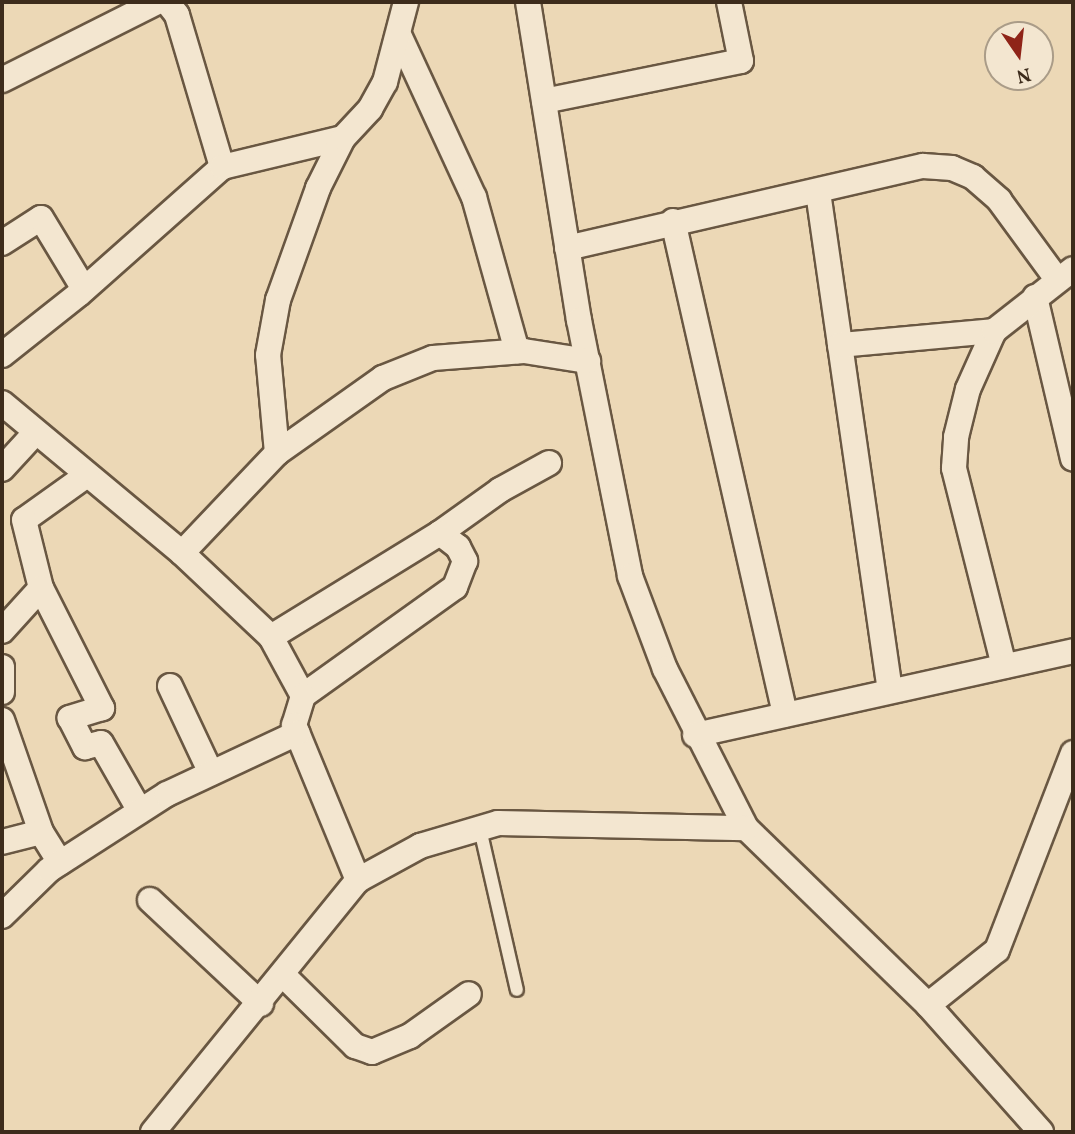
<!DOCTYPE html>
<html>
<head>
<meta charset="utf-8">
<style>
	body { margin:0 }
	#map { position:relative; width:1075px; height:1134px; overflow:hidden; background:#ecd8b6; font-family:Vollkorn,serif }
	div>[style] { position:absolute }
	.roads { filter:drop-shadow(2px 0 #695742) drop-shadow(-2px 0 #695742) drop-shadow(0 2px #695742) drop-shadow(0 -2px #695742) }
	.service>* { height:12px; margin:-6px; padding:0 6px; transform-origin:6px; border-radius:6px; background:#f3e6d0 }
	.minor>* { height:24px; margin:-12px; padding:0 12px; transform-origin:12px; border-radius:12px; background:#f3e6d0 }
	span { translate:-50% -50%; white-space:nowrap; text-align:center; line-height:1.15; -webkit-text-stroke:7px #f3e6d0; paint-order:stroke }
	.frame { position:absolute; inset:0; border:4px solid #3d2c1c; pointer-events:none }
	.north { position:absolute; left:984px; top:21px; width:70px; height:70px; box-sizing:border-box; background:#f3e6d0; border:2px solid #aa9c88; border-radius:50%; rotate:166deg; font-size:19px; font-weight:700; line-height:28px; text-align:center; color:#3d2c1c }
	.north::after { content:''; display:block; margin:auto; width:24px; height:32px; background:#8f2418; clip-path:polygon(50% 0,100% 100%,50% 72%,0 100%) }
</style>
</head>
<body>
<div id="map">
	<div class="roads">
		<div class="service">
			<div style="left:480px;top:829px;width:165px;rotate:77.1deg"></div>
		</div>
		<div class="minor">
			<div style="left:167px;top:2px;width:16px;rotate:52deg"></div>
			<div style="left:177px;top:15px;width:159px;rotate:73.5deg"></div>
			<div style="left:528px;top:2px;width:322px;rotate:80.9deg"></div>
			<div style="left:579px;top:320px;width:261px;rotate:78.7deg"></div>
			<div style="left:630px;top:576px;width:99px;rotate:69.4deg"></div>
			<div style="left:665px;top:669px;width:178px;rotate:63deg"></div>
			<div style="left:746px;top:828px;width:254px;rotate:44.2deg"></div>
			<div style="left:928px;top:1005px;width:170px;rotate:48.3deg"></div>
			<div style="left:399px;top:35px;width:179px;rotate:65.2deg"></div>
			<div style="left:474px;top:197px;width:160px;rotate:74.4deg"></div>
			<div style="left:2px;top:80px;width:174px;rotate:-26.7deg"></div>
			<div style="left:544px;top:101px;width:201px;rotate:-11.5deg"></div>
			<div style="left:741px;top:61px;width:60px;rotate:-101.5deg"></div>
			<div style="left:818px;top:192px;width:504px;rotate:81.79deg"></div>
			<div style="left:673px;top:221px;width:506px;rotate:77.2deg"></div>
			<div style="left:2px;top:243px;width:46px;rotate:-32.7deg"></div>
			<div style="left:41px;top:218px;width:83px;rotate:58.8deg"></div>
			<div style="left:567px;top:248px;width:365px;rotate:-13deg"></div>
			<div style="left:923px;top:166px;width:29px;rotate:4deg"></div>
			<div style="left:952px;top:168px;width:23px;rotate:23deg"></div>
			<div style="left:973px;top:177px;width:35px;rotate:41deg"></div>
			<div style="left:999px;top:200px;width:97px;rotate:53.8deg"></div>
			<div style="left:1035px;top:297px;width:166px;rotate:76.8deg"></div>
			<div style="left:840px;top:345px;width:155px;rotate:-5.2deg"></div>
			<div style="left:2px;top:355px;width:98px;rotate:-38.4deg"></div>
			<div style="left:79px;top:294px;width:191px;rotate:-41.6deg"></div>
			<div style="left:222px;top:167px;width:124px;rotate:-13.5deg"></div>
			<div style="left:2px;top:403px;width:234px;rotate:39.8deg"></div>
			<div style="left:182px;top:553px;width:122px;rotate:43.3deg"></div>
			<div style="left:271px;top:637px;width:67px;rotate:61.5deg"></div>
			<div style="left:277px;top:453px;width:130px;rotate:-35.3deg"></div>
			<div style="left:383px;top:378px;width:54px;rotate:-21.8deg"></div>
			<div style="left:433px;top:358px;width:91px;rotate:-4.4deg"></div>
			<div style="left:524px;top:351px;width:65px;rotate:8.9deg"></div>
			<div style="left:2px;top:469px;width:50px;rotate:-47.4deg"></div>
			<div style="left:87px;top:475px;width:77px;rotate:144.5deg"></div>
			<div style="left:24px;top:520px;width:70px;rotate:76deg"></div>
			<div style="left:41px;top:588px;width:135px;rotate:63.1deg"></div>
			<div style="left:102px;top:708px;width:34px;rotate:163deg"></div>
			<div style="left:70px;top:718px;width:33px;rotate:63deg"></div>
			<div style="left:85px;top:747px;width:16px;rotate:-14deg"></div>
			<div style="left:101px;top:743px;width:78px;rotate:60.2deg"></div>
			<div style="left:440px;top:533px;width:74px;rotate:-35.6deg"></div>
			<div style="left:500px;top:490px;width:56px;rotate:-28.9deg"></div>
			<div style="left:182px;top:553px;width:138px;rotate:-46.5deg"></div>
			<div style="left:277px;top:453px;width:98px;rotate:-95.2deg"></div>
			<div style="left:268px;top:355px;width:56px;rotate:-79.7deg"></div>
			<div style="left:278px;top:300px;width:119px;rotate:-70.3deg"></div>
			<div style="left:318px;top:188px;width:56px;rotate:-63.4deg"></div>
			<div style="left:343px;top:138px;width:40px;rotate:-47deg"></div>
			<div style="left:370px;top:109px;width:31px;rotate:-61deg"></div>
			<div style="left:385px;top:82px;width:83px;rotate:-75.3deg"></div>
			<div style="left:2px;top:631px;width:58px;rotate:-47.8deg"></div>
			<div style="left:271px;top:637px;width:198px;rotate:-31.6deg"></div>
			<div style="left:440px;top:533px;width:23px;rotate:38deg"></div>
			<div style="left:458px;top:547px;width:16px;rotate:63deg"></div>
			<div style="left:465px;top:561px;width:28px;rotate:111deg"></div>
			<div style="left:455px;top:587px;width:187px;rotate:144.4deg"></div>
			<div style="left:303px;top:696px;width:30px;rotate:107deg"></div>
			<div style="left:294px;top:725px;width:168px;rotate:67.6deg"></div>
			<div style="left:1004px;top:666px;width:204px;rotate:-104.2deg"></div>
			<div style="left:954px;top:468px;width:31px;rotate:-86deg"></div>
			<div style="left:956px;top:437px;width:49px;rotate:-76deg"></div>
			<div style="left:968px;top:389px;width:64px;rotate:-65.9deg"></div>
			<div style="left:994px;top:331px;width:100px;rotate:-38.1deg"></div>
			<div style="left:2px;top:667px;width:25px;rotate:90deg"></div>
			<div style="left:170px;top:686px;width:96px;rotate:64.8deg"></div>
			<div style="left:2px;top:720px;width:119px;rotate:70.8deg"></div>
			<div style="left:695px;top:735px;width:387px;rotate:-12.5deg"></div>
			<div style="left:2px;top:842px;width:40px;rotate:-14.4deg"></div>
			<div style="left:41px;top:832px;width:36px;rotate:58deg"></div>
			<div style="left:150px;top:900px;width:152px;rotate:43.1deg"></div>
			<div style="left:2px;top:916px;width:66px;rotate:-44.4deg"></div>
			<div style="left:49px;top:870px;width:140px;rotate:-32.8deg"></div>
			<div style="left:167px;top:794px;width:144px;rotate:-25.1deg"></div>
			<div style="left:284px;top:976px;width:100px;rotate:44.6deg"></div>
			<div style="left:355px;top:1046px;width:18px;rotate:19deg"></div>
			<div style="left:372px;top:1052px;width:41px;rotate:-22.8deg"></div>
			<div style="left:410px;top:1036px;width:72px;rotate:-35.4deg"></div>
			<div style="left:928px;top:1005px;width:88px;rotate:-38.6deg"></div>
			<div style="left:997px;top:950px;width:211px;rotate:-68.9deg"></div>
			<div style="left:153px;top:1132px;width:325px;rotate:-50.9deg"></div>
			<div style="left:358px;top:880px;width:71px;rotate:-28.7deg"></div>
			<div style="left:420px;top:846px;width:81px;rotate:-16.4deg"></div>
			<div style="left:498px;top:823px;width:248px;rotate:1.2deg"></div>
		</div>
	</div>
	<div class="frame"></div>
	<div class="north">N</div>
</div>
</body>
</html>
